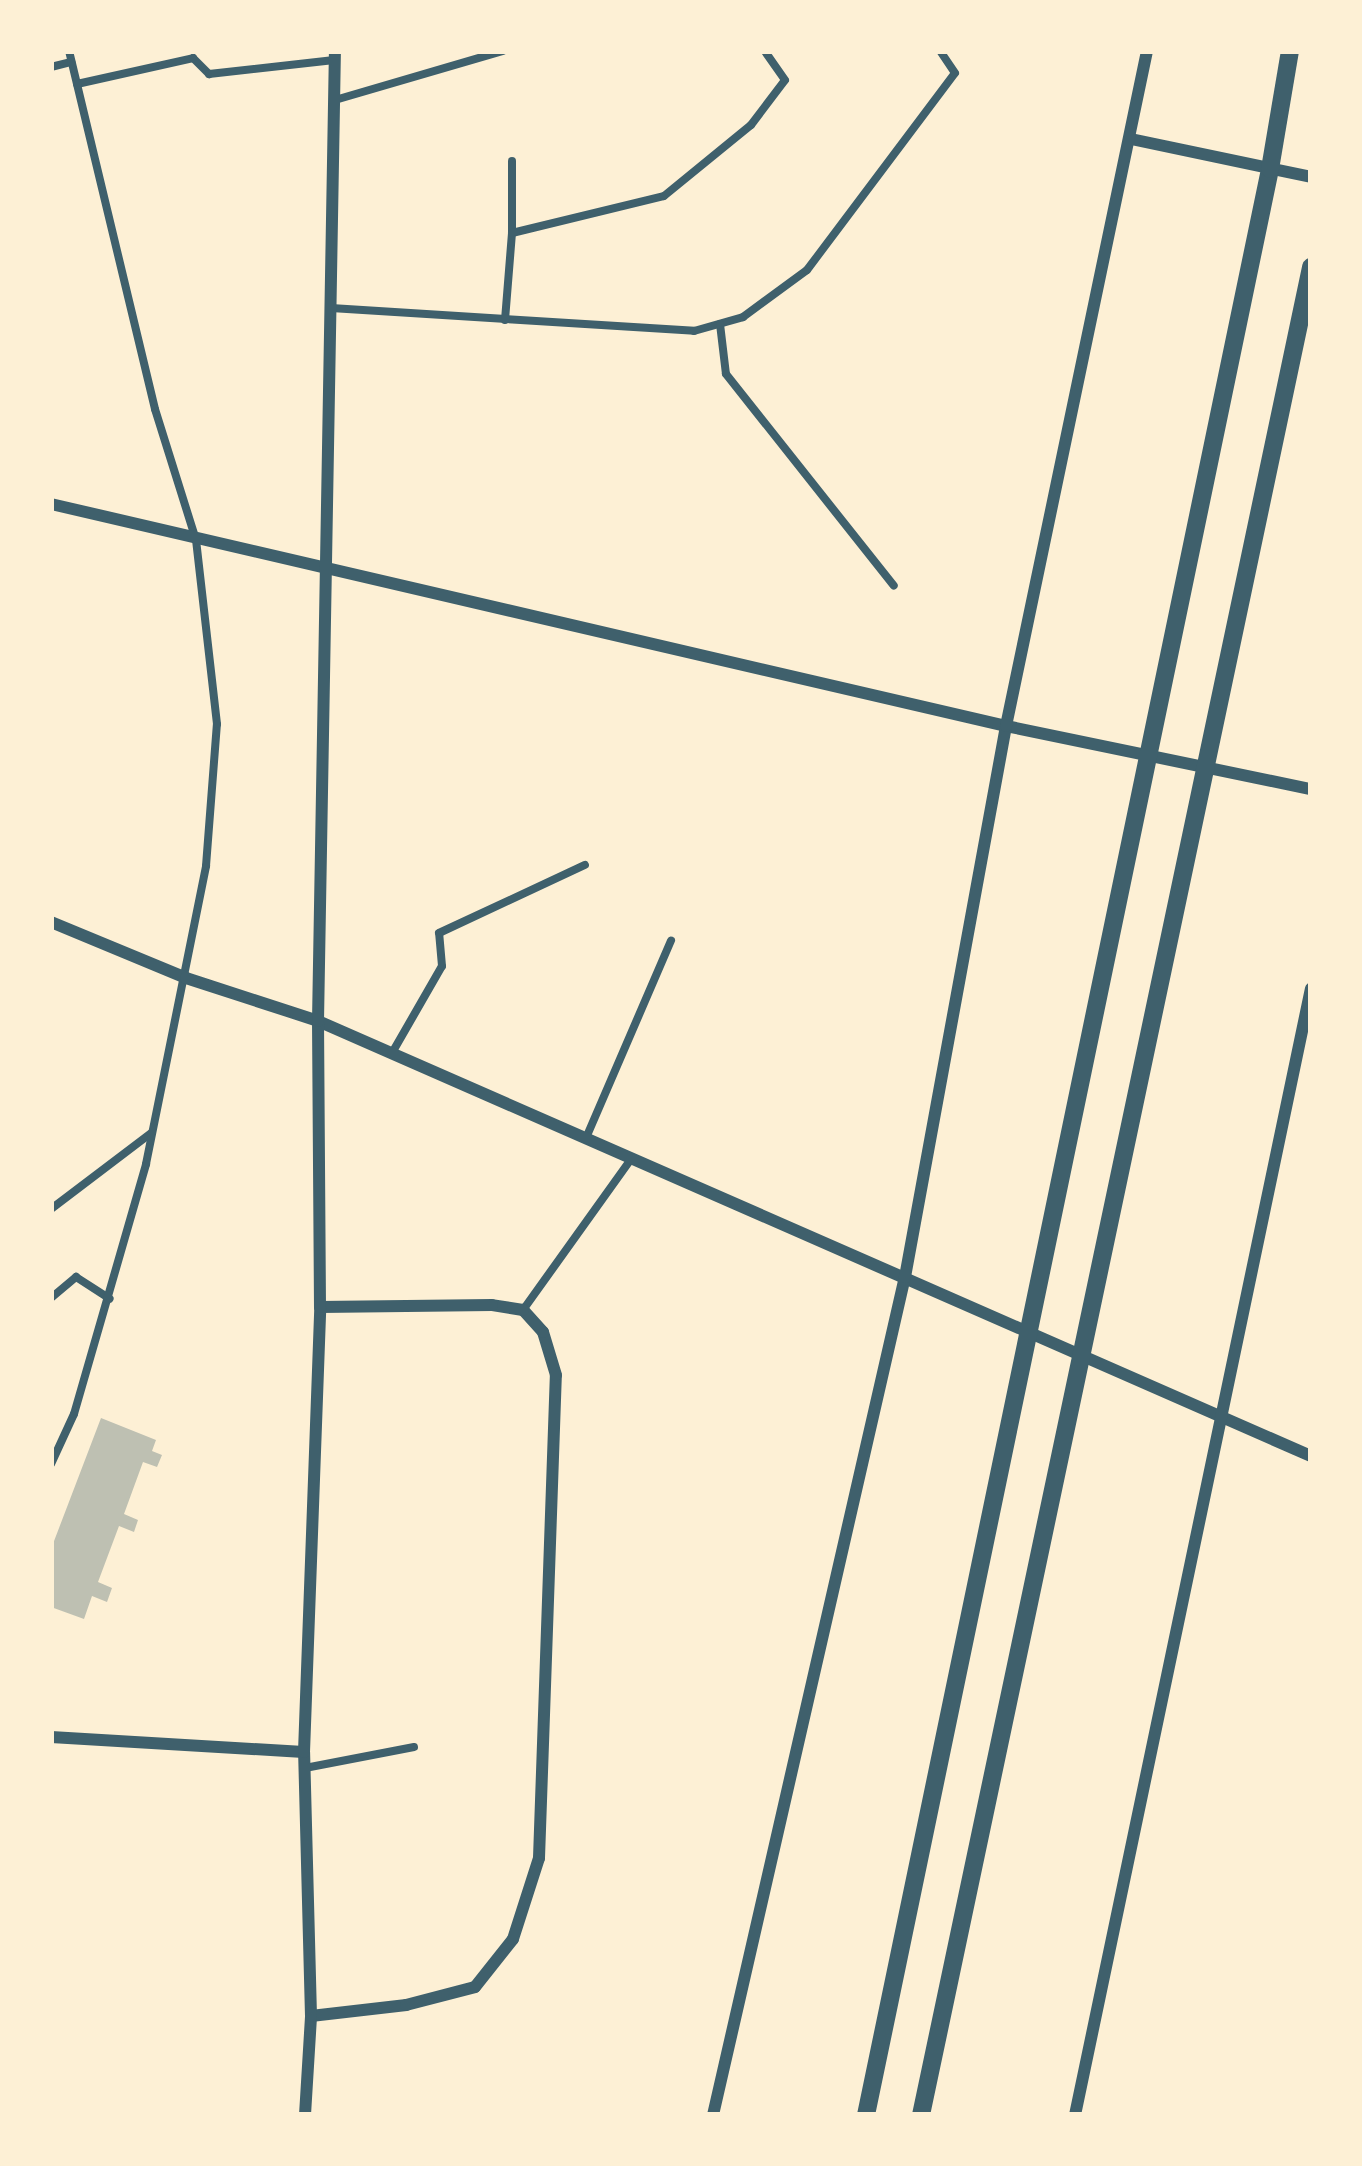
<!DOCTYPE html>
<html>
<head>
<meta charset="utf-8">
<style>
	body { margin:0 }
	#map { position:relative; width:1362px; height:2166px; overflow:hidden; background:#fdf0d5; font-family:Rubik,sans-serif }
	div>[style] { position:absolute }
	.building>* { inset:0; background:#bec0b2 }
	.service>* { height:8px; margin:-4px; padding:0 4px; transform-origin:4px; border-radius:4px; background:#3f606c }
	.minor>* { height:12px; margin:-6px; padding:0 6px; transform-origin:6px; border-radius:6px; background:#3f606c }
	.tertiary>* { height:18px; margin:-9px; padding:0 9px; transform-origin:9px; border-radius:9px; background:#3f606c }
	span { translate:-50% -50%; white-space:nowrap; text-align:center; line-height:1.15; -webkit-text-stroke:9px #fdf0d5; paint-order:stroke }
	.frame { position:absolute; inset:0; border:54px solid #fdf0d5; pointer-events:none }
</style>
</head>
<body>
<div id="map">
	<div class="building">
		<div style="clip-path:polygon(101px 1418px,156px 1440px,152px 1451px,162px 1455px,157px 1467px,143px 1462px,124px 1514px,138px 1520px,134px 1532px,119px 1526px,98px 1582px,112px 1588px,107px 1602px,92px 1596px,84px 1619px,51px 1607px,51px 1549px)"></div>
	</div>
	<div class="service">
		<div style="left:51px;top:67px;width:21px;rotate:-14deg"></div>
		<div style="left:77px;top:84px;width:119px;rotate:-12.6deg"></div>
		<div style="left:193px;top:58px;width:23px;rotate:45deg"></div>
		<div style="left:209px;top:74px;width:126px;rotate:-6.4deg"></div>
		<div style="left:335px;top:100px;width:175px;rotate:-16.3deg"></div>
		<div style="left:512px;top:233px;width:72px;rotate:-90deg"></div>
		<div style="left:331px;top:308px;width:364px;rotate:3.6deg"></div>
		<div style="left:694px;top:331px;width:51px;rotate:-15.9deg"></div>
		<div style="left:743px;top:317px;width:79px;rotate:-36.3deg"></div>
		<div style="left:807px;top:270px;width:246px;rotate:-53.1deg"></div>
		<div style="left:955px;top:73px;width:27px;rotate:-124deg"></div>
		<div style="left:505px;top:320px;width:87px;rotate:-85.4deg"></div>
		<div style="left:512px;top:233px;width:156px;rotate:-13.7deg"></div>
		<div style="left:664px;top:196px;width:112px;rotate:-39.2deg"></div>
		<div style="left:751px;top:125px;width:56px;rotate:-52.9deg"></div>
		<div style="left:785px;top:80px;width:35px;rotate:-125deg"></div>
		<div style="left:720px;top:324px;width:50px;rotate:83.2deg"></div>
		<div style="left:726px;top:374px;width:270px;rotate:51.6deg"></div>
		<div style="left:392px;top:1053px;width:100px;rotate:-60.1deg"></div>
		<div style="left:442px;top:966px;width:33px;rotate:-95deg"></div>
		<div style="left:439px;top:933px;width:161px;rotate:-25deg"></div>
		<div style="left:586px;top:1138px;width:215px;rotate:-66.7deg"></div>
		<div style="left:51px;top:1209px;width:126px;rotate:-37.2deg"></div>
		<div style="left:51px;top:1298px;width:33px;rotate:-40deg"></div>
		<div style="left:76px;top:1277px;width:40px;rotate:32.9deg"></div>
		<div style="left:523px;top:1310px;width:186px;rotate:-54.4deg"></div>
		<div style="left:51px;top:1464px;width:55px;rotate:-65.3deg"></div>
		<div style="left:74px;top:1414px;width:260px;rotate:-73.9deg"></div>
		<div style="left:146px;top:1164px;width:304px;rotate:-78.6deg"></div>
		<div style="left:206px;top:866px;width:142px;rotate:-85.6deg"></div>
		<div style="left:217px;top:724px;width:185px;rotate:-96.5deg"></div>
		<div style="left:196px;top:540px;width:137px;rotate:-107.4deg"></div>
		<div style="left:155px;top:409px;width:368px;rotate:-103.5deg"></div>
		<div style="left:305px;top:1768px;width:111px;rotate:-10.9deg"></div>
	</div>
	<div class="minor">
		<div style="left:1131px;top:139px;width:184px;rotate:11.9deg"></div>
		<div style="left:51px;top:504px;width:980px;rotate:13.09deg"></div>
		<div style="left:1006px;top:726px;width:311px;rotate:11.7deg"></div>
		<div style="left:51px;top:922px;width:146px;rotate:22.5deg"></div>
		<div style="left:186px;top:978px;width:139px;rotate:18deg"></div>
		<div style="left:318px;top:1021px;width:1084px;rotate:23.66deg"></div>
		<div style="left:51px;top:1737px;width:253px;rotate:3.4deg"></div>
		<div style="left:311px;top:2016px;width:96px;rotate:-6.6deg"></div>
		<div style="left:406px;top:2005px;width:71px;rotate:-14.6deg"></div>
		<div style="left:475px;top:1987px;width:61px;rotate:-51.6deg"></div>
		<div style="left:513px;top:1939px;width:85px;rotate:-72.2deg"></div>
		<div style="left:539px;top:1858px;width:483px;rotate:-88deg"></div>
		<div style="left:556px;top:1375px;width:45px;rotate:-106.8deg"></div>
		<div style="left:543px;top:1332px;width:30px;rotate:-132deg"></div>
		<div style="left:523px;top:1310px;width:31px;rotate:-171deg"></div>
		<div style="left:492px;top:1305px;width:172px;rotate:179.3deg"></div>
		<div style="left:305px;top:2115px;width:99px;rotate:-86.5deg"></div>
		<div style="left:311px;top:2016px;width:264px;rotate:-91.5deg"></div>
		<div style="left:304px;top:1752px;width:445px;rotate:-87.9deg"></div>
		<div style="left:320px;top:1307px;width:286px;rotate:-90.4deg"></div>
		<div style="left:318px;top:1021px;width:970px;rotate:-89deg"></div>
		<div style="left:713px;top:2115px;width:860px;rotate:-77.1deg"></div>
		<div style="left:905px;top:1277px;width:560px;rotate:-79.61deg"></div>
		<div style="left:1006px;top:726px;width:690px;rotate:-78.2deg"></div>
		<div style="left:1075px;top:2115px;width:1151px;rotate:-78.17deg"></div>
	</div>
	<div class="tertiary">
		<div style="left:866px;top:2115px;width:1987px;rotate:-78.27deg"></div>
		<div style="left:1270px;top:169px;width:120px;rotate:-80.4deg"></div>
		<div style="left:921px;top:2115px;width:1889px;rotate:-78.08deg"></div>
	</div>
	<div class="frame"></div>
</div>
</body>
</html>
